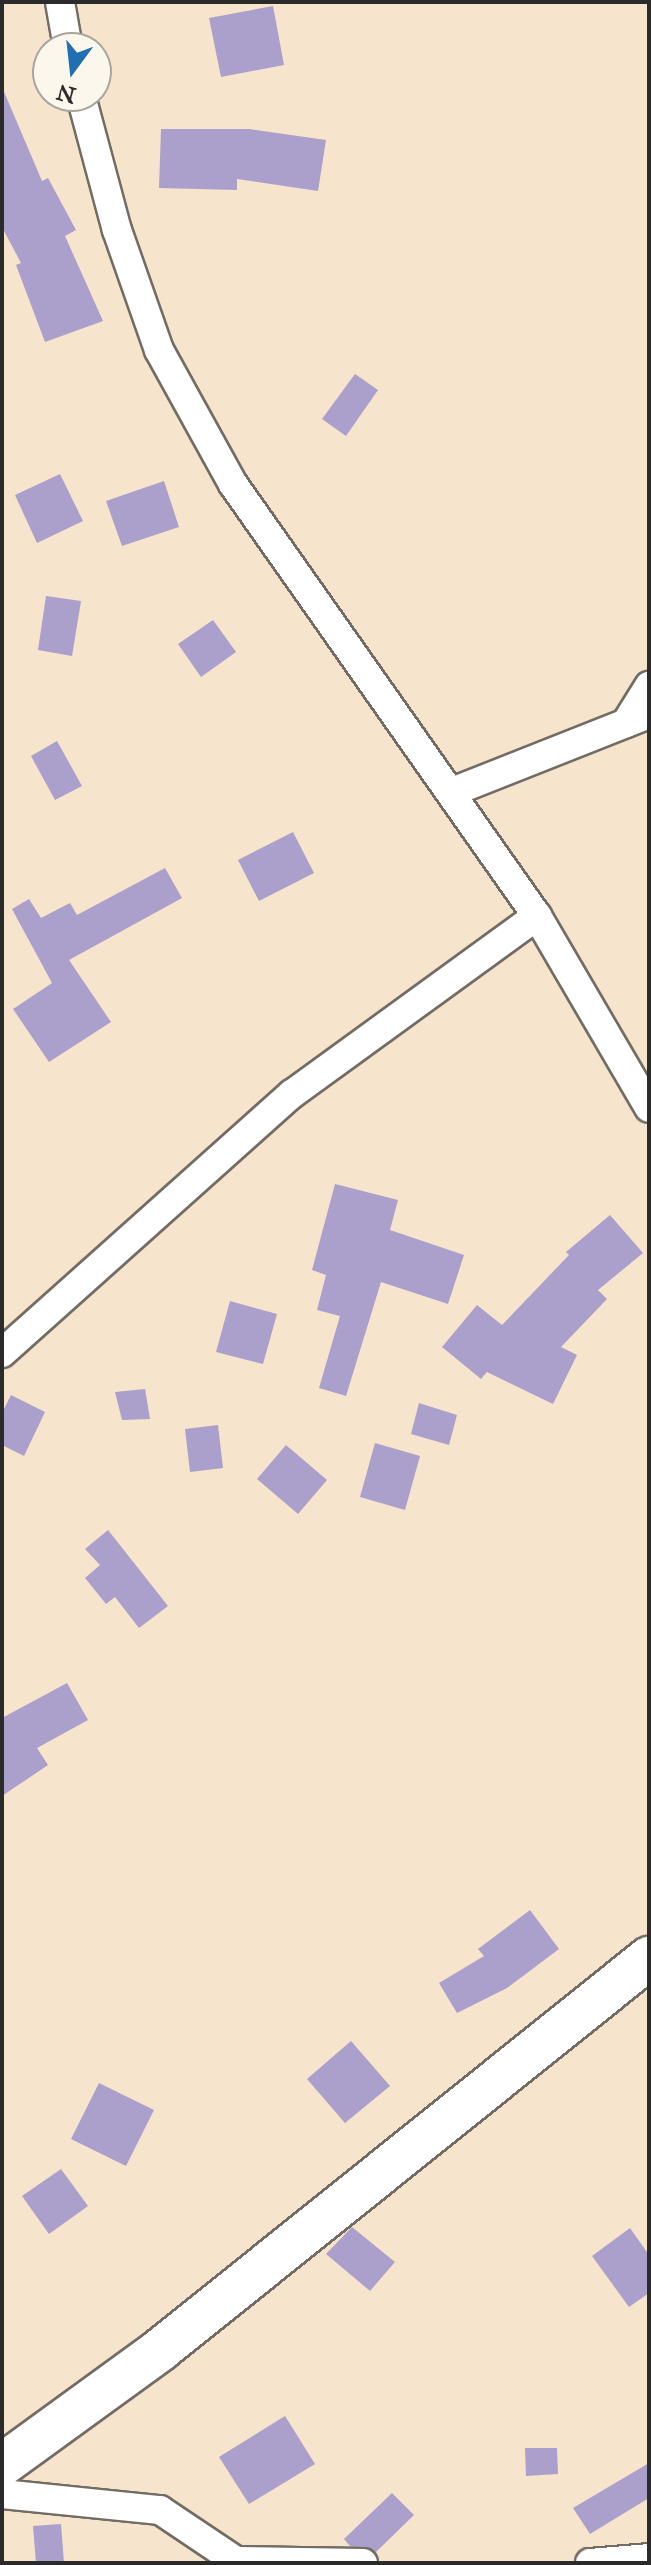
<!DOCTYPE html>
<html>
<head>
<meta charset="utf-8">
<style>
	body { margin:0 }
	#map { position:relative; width:651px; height:2565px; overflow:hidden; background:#f7e4cd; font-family:"IM FELL Great Primer",serif }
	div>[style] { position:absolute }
	.building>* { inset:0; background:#ab9fcb }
	.roads { filter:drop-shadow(2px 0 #726c64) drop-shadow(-2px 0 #726c64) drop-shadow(0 2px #726c64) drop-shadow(0 -2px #726c64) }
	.street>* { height:28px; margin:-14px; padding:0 14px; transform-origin:14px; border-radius:14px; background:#fff }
	.primary>* { height:42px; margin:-21px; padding:0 21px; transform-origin:21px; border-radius:21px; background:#fff }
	span { translate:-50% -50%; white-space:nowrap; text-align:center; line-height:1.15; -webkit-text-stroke:6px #fbf7ec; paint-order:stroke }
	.frame { position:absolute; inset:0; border:4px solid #2b2b2b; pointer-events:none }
	.north { position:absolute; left:32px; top:32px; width:80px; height:80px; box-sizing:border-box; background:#fbf7ec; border:2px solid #a8a59f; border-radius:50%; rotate:195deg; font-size:22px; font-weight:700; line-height:32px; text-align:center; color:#2b2b2b }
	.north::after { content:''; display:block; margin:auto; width:28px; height:36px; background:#1f6fb2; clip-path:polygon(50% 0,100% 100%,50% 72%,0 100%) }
</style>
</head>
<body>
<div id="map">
	<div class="building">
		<div style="clip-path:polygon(273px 6px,284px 65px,221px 77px,209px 18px)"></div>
		<div style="clip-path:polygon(2px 87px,42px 181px,48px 178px,76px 230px,65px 236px,103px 321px,45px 342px,16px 265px,21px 263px,2px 227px)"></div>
		<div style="clip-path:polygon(161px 129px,249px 129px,326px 140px,318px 191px,237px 179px,237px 190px,159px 188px)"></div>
		<div style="clip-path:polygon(355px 374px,378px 390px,346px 436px,322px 419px)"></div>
		<div style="clip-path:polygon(60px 474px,83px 521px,37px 543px,15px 495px)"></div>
		<div style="clip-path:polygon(164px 481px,179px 527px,122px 546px,106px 501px)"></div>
		<div style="clip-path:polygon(46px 596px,81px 601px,72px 656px,38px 650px)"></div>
		<div style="clip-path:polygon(213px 620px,236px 652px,201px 677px,178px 644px)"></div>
		<div style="clip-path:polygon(57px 741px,82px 786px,55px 800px,31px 756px)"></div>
		<div style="clip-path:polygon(293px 832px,314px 873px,259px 901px,238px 860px)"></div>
		<div style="clip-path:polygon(165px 868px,182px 898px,69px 960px,111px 1022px,49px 1062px,13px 1009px,52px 983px,12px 909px,29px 899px,41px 918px,70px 903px,77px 915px)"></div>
		<div style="clip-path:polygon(335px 1184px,398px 1200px,390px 1230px,464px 1255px,448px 1304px,381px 1282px,346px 1396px,319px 1388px,340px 1316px,317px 1310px,326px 1275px,312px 1270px)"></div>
		<div style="clip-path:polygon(610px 1215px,643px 1253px,598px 1290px,607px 1299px,561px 1347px,577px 1355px,553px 1404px,487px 1372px,481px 1379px,442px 1347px,477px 1305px,502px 1325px,569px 1255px,566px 1252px)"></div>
		<div style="clip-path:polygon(230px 1301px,277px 1314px,263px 1364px,216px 1352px)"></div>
		<div style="clip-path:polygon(145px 1389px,150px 1419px,122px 1420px,115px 1392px)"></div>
		<div style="clip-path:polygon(11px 1395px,45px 1412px,24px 1456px,2px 1445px,2px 1413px)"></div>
		<div style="clip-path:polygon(419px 1403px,457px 1415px,449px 1445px,411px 1434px)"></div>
		<div style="clip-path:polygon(218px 1425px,223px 1468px,190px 1472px,185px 1429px)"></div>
		<div style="clip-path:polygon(375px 1443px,420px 1456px,405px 1510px,360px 1497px)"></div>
		<div style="clip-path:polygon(286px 1445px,327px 1480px,298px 1514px,257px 1479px)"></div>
		<div style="clip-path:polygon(108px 1530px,168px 1606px,139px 1628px,115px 1597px,106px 1604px,85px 1578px,100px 1565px,85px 1549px)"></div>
		<div style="clip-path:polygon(67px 1683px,88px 1720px,37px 1748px,48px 1765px,2px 1796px,2px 1718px)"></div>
		<div style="clip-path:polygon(530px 1910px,559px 1949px,507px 1988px,457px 2013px,439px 1983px,484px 1956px,478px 1949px)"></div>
		<div style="clip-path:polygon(351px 2041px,390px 2086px,345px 2123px,307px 2079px)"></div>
		<div style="clip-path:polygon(99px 2083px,154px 2110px,126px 2166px,71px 2139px)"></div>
		<div style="clip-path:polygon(61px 2169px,88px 2206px,49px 2234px,22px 2196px)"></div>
		<div style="clip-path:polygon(352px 2227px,395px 2262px,370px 2291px,326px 2254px)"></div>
		<div style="clip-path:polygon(630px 2228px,649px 2255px,649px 2293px,629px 2307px,592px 2256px)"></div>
		<div style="clip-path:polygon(285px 2416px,315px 2464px,249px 2504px,219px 2457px)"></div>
		<div style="clip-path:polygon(525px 2448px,557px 2448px,558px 2474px,526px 2476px)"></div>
		<div style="clip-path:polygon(649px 2463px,649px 2498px,590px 2534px,573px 2508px)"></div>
		<div style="clip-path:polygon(392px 2493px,414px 2515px,376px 2552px,350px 2546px,344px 2539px)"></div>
		<div style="clip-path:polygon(61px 2524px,64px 2563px,36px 2563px,33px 2526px)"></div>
	</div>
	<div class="roads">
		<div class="street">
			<div style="left:60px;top:2px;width:47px;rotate:80.1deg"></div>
			<div style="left:81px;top:96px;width:139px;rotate:75deg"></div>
			<div style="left:117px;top:230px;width:127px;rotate:70.7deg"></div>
			<div style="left:159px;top:350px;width:153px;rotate:61.1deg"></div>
			<div style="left:233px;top:484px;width:528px;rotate:54.87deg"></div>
			<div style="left:537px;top:916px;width:222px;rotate:59.7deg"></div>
			<div style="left:626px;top:723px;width:44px;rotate:-58.1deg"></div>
			<div style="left:452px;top:792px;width:212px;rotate:-21.6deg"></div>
			<div style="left:2px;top:1353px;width:389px;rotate:-41.8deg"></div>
			<div style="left:292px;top:1094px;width:303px;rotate:-36deg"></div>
			<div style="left:2px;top:2494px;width:159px;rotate:5.8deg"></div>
			<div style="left:160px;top:2510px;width:95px;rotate:33.9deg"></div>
			<div style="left:239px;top:2561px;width:124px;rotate:0.9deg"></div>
			<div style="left:590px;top:2563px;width:59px;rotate:-4.8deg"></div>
		</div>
		<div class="primary">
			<div style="left:2px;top:2465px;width:195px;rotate:-36deg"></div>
			<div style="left:160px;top:2350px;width:627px;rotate:-38.72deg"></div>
		</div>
	</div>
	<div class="frame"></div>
	<div class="north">N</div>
</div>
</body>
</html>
